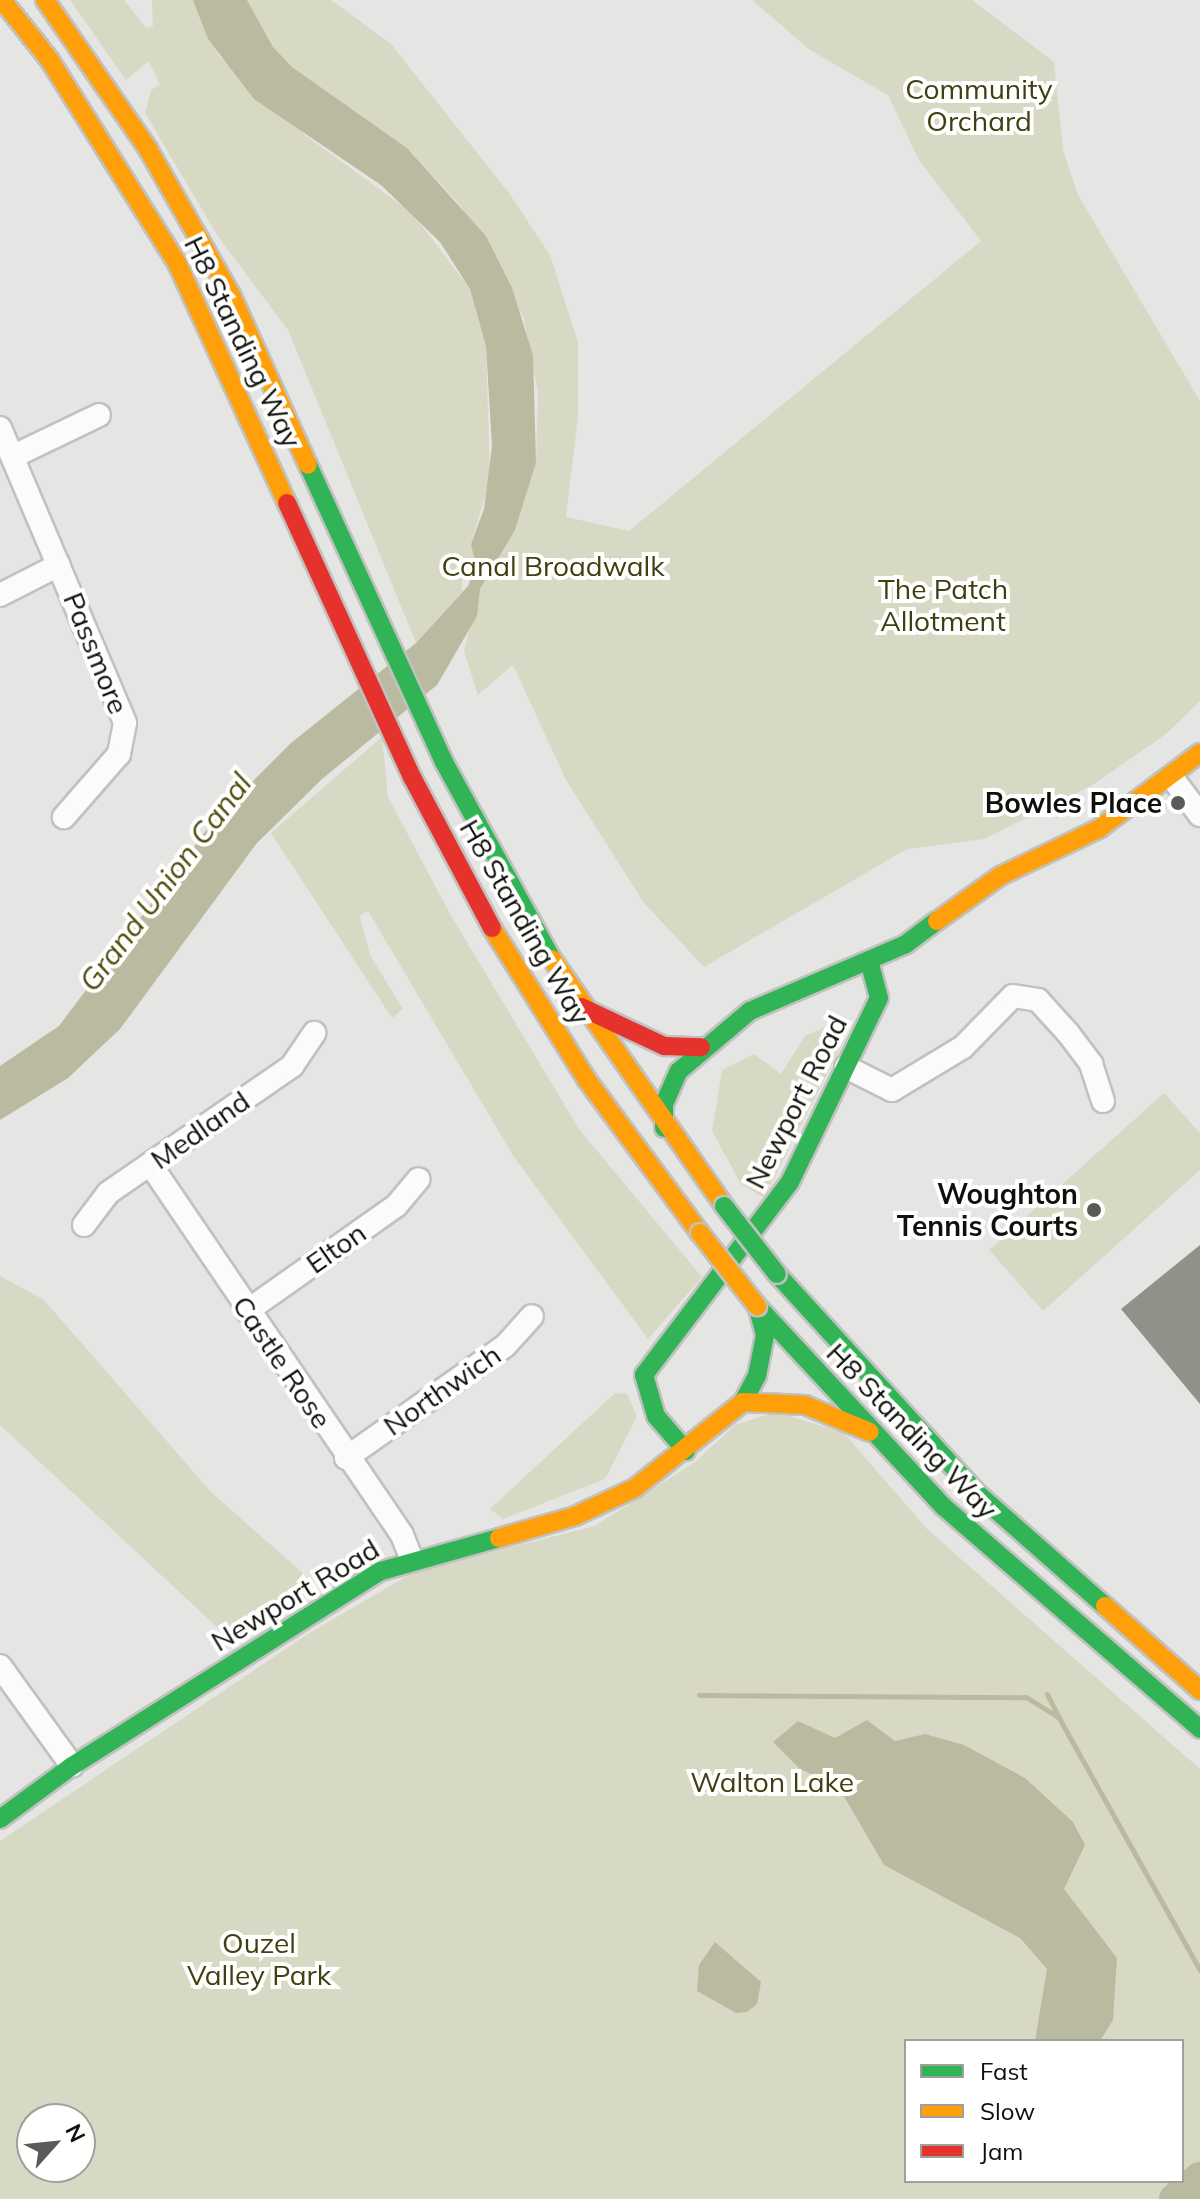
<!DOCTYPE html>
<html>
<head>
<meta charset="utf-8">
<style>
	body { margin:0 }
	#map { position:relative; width:1200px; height:2199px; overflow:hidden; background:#e5e5e3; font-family:Mulish,sans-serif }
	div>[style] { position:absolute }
	.green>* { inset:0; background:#d8d9c4 }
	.water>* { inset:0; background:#babaa0 }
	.stream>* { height:5px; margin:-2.5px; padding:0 2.5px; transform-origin:2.5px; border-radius:2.5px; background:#babaa0 }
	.river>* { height:32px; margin:-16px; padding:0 16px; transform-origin:16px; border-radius:16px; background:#babaa0 }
	.building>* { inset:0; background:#91918a }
	.roads { filter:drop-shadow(2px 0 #c1c1bf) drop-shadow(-2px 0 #c1c1bf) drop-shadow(0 2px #c1c1bf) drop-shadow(0 -2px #c1c1bf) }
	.street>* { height:22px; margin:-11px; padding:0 11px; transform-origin:11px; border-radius:11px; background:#fbfbfb }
	.fast>* { height:18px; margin:-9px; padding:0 9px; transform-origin:9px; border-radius:9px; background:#30b455 }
	.slow>* { height:18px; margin:-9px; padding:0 9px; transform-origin:9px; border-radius:9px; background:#ff9f0a }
	.jam>* { height:18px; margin:-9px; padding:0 9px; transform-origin:9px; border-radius:9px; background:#e5322d }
	.bridges { filter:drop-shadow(2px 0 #c1c1c0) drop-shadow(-2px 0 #c1c1c0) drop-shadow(0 2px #c1c1c0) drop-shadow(0 -2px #c1c1c0) }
	.fast-bridge>* { height:18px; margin:-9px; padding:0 9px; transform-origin:9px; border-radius:9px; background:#30b455 }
	.slow-bridge>* { height:18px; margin:-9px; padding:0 9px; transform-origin:9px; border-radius:9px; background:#ff9f0a }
	.dots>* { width:22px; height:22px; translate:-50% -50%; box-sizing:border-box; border:4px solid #fffffe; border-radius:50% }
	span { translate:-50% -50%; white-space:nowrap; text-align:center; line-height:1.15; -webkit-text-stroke:8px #fffffe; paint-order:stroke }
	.park-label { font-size:28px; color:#403f12 }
	.street-label { font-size:28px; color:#0f0f0d }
	.poi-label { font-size:28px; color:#0f0f0d; font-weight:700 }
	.right { translate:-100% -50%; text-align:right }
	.water-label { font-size:30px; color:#504f11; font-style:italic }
	.legend { position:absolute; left:904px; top:2039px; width:280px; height:144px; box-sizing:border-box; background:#fffffe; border:2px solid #9f9f9e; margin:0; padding:10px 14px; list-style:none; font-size:24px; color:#0f0f0d }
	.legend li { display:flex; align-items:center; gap:16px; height:40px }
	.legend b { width:40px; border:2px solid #9f9f9e }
	.north { position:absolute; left:16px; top:2103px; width:80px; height:80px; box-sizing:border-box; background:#fffffe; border:2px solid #9f9f9e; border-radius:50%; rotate:63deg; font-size:22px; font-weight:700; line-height:32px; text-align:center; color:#0f0f0d }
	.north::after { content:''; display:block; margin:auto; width:28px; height:36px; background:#5a5a58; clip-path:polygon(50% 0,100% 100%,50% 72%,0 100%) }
</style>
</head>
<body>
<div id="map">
	<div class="green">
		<div style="clip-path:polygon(70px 0,124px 0,146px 28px,153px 26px,152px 0,193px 0,219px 56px,305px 135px,412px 213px,470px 289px,486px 345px,490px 479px,471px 544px,477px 566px,462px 568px,462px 592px,416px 643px,288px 330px,219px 238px,145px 113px,151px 90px,160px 85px,149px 61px,126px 80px)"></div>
		<div style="clip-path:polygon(247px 0,331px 0,391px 44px,509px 193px,550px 255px,578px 342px,578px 417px,566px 517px,629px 531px,981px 241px,919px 160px,888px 95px,810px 50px,752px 0,972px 0,1054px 62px,1063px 150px,1078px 195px,1200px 401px,1200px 701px,1166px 734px,1091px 786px,984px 839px,907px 849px,704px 967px,644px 903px,566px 780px,513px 665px,478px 695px,464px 651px,480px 589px,515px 530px,536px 463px,538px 392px,524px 319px,461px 206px,407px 148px,292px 67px,273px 47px)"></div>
		<div style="clip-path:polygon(382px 737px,388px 797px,450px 914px,579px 1129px,702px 1277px,648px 1339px,514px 1157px,368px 911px,360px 916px,370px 955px,403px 1009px,392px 1018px,271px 833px)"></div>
		<div style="clip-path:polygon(832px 1024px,845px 1039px,764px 1198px,741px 1184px,712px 1131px,722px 1070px,754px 1054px,781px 1074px,805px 1036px)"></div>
		<div style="clip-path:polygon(1164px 1093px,1200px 1133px,1200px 1170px,1043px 1311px,989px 1250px)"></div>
		<div style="clip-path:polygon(0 1276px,44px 1300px,212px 1493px,314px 1583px,232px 1641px,0 1425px)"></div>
		<div style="clip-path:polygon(615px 1393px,627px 1394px,637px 1416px,605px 1479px,503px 1519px,490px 1509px)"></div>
		<div style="clip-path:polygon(evenodd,776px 1412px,844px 1433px,927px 1529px,1200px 1769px,1200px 2178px,1175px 2199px,0 2199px,0 1841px,311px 1632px,414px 1572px,595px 1526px,695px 1462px,735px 1425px,776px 1412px,906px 2041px,1182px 2041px,1182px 2181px,906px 2181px,906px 2041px,776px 1412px,32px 2119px,80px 2119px,80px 2167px,32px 2167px,32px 2119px)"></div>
	</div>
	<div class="water">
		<div style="clip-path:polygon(193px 0,247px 0,273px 47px,292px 67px,407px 148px,486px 236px,512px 288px,533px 355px,536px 463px,515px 530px,480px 589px,477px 616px,437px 685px,322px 779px,257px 843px,120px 1029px,68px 1078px,0 1120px,0 1066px,59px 1026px,214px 820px,291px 743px,416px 643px,468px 586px,476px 566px,471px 544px,484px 509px,492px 446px,486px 346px,470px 289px,440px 242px,381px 185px,254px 99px,208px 39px)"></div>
		<div style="clip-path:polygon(867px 1720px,895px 1741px,925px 1734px,964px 1745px,1025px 1778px,1073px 1822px,1085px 1845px,1064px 1889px,1117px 1958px,1113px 2020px,1100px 2041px,1035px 2041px,1047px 1969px,1020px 1938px,884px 1865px,838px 1786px,800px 1769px,773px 1742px,798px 1721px,835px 1738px)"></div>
		<div style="clip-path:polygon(715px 1942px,761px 1982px,757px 2004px,747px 2012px,736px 2013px,697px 1991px,699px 1965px)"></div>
	</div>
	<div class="stream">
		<div style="left:1047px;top:1694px;width:27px;rotate:63deg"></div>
		<div style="left:699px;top:1695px;width:327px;rotate:0.4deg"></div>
		<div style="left:1026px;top:1697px;width:39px;rotate:32deg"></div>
		<div style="left:1059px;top:1718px;width:289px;rotate:60.8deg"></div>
	</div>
	<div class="river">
		<div style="left:1175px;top:2199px;width:33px;rotate:-40deg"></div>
	</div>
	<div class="building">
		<div style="clip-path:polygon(1200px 1245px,1200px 1404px,1121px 1309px)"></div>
	</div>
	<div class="roads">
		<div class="street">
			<div style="left:0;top:428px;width:320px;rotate:67deg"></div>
			<div style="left:125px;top:723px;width:32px;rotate:101deg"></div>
			<div style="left:119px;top:754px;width:84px;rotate:131.1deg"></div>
			<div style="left:16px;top:455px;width:92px;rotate:-25.7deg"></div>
			<div style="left:0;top:595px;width:66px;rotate:-27deg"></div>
			<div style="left:1173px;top:779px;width:45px;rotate:53.1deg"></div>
			<div style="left:846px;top:1067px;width:51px;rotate:26.6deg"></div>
			<div style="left:892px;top:1090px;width:83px;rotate:-31.2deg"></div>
			<div style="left:963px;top:1047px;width:71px;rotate:-45.6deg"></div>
			<div style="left:1013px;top:996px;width:25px;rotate:9deg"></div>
			<div style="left:1038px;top:1000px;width:45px;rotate:47.7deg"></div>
			<div style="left:1068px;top:1033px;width:39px;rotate:53deg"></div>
			<div style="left:1091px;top:1064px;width:39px;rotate:72deg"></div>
			<div style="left:150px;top:1164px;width:448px;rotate:55.8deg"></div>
			<div style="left:402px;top:1535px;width:27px;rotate:68deg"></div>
			<div style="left:84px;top:1225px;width:40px;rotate:-53deg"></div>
			<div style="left:108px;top:1193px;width:224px;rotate:-34.6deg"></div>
			<div style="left:292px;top:1066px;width:40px;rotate:-56deg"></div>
			<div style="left:247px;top:1311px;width:182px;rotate:-35.2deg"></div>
			<div style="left:396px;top:1206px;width:35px;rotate:-50deg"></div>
			<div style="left:346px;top:1458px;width:194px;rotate:-35.2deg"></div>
			<div style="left:505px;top:1346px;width:40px;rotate:-48deg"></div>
			<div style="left:0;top:1666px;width:123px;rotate:54.2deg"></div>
		</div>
		<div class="fast">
			<div style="left:308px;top:465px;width:327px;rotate:65.4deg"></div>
			<div style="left:444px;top:762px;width:225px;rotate:61.3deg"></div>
			<div style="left:664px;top:1128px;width:24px;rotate:-90deg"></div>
			<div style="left:664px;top:1104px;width:36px;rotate:-66deg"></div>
			<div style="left:679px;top:1071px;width:93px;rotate:-40.2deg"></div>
			<div style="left:750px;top:1011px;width:170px;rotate:-23.2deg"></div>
			<div style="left:906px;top:944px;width:39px;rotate:-37deg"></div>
			<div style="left:777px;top:1274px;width:298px;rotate:47.6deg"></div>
			<div style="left:978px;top:1494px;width:169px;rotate:41.4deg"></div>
			<div style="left:757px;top:1306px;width:275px;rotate:47.1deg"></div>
			<div style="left:944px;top:1507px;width:339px;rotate:40.9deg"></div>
			<div style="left:743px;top:1402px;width:30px;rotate:-62deg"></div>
			<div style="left:757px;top:1376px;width:42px;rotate:-79deg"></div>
			<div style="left:765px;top:1335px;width:30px;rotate:-105deg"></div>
			<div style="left:686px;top:1451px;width:46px;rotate:-130.6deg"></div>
			<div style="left:656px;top:1416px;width:43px;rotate:-106.3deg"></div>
			<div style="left:644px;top:1375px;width:242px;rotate:-52.9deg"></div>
			<div style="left:790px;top:1182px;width:204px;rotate:-64.2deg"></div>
			<div style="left:879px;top:998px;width:34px;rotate:-105deg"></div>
			<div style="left:0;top:1819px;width:89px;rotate:-36.4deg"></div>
			<div style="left:72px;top:1766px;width:365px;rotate:-32.3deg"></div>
			<div style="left:381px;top:1571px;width:123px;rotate:-15.6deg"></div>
		</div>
		<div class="slow">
			<div style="left:2px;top:0;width:75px;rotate:51.5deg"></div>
			<div style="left:49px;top:59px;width:241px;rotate:57.9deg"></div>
			<div style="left:177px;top:263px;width:264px;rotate:65.4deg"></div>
			<div style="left:45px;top:0;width:181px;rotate:55.3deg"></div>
			<div style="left:148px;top:149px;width:170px;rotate:60.4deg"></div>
			<div style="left:232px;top:297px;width:184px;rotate:65.7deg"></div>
			<div style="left:937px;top:921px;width:77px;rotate:-35.5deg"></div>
			<div style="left:1000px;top:876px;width:111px;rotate:-25.6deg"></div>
			<div style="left:1100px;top:828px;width:125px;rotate:-36.9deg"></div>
			<div style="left:492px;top:928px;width:179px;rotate:58deg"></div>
			<div style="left:587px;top:1080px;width:190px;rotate:53.6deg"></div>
			<div style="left:552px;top:959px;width:301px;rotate:55.1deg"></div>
			<div style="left:499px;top:1538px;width:79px;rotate:-16.1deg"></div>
			<div style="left:575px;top:1516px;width:66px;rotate:-25deg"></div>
			<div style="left:635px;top:1488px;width:138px;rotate:-38.5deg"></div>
			<div style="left:743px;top:1402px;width:62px;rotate:2.8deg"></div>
			<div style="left:805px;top:1405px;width:70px;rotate:22.6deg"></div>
			<div style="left:1105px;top:1606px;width:127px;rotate:41.5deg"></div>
		</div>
		<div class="jam">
			<div style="left:287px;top:503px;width:301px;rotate:65.5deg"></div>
			<div style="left:412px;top:777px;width:171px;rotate:62.1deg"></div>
			<div style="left:581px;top:1007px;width:92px;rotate:25.2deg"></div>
			<div style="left:664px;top:1046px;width:37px;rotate:2deg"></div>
		</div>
	</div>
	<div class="bridges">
		<div class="fast-bridge">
			<div style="left:724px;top:1206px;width:86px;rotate:52.1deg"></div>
		</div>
		<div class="slow-bridge">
			<div style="left:700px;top:1233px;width:93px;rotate:52deg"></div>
		</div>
	</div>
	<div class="dots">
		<div style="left:1178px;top:803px;background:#5a5a58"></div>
		<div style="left:1094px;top:1210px;background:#5a5a58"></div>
	</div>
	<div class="park-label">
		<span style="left:979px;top:105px">Community<br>Orchard</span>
		<span style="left:553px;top:566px">Canal Broadwalk</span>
		<span style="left:943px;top:605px">The Patch<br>Allotment</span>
		<span style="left:772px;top:1782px">Walton Lake</span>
		<span style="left:259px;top:1959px">Ouzel<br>Valley Park</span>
	</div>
	<div class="street-label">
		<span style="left:243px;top:342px;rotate:64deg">H8 Standing Way</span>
		<span style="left:96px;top:653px;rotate:68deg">Passmore</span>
		<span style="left:525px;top:922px;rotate:60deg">H8 Standing Way</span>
		<span style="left:796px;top:1102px;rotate:-63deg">Newport Road</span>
		<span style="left:200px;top:1130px;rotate:-35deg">Medland</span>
		<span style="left:336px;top:1248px;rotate:-35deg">Elton</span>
		<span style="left:282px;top:1362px;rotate:56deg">Castle Rose</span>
		<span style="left:442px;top:1390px;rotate:-35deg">Northwich</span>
		<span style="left:912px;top:1431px;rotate:46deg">H8 Standing Way</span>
		<span style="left:295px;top:1595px;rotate:-31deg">Newport Road</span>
	</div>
	<div class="poi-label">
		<span class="right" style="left:1162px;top:803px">Bowles Place</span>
		<span class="right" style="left:1078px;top:1210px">Woughton<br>Tennis Courts</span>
	</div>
	<div class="water-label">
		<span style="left:165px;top:882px;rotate:-53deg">Grand Union Canal</span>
	</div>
	<ul class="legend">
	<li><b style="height:10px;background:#30b455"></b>Fast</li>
	<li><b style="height:10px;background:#ff9f0a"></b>Slow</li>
	<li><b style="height:10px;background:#e5322d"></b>Jam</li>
	</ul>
	<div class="north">N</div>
</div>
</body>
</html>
